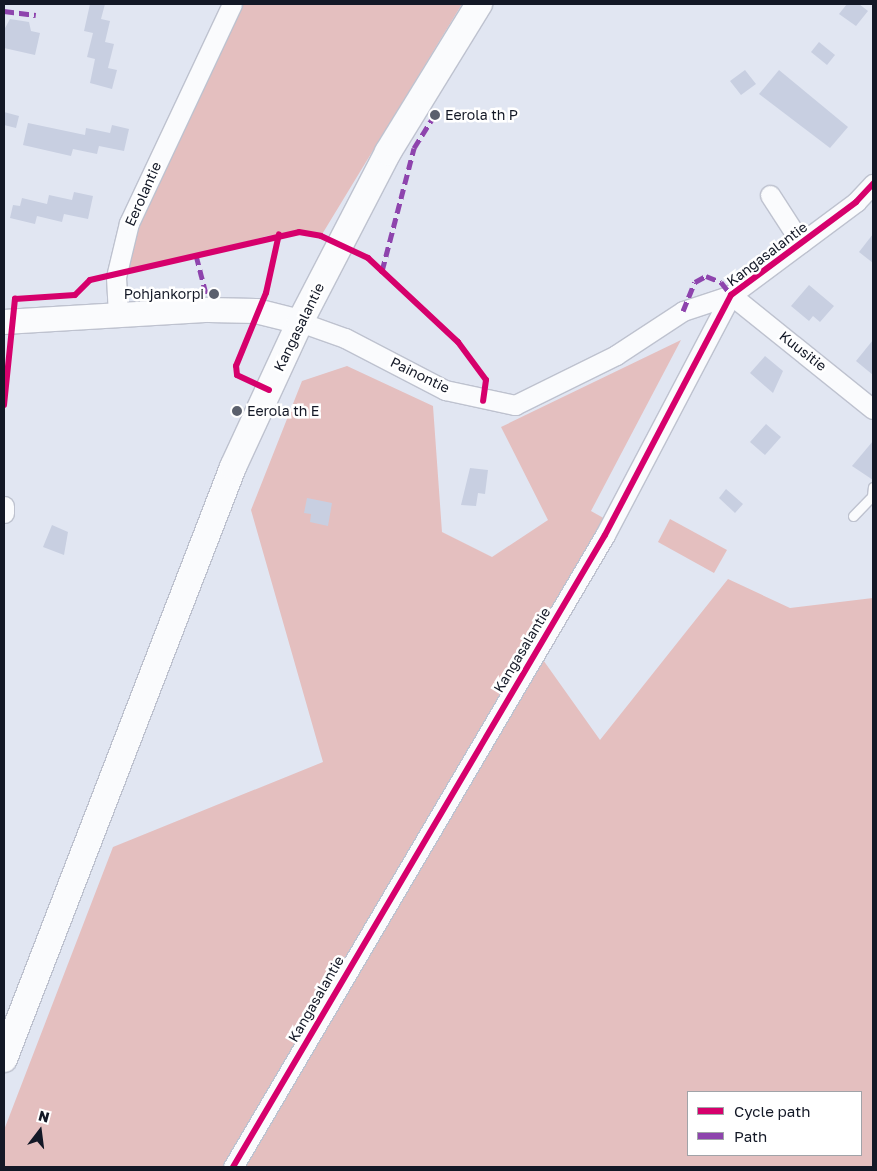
<!DOCTYPE html>
<html>
<head>
<meta charset="utf-8">
<style>
	body { margin:0 }
	#map { position:relative; width:877px; height:1171px; overflow:hidden; background:#e1e6f2; font-family:"Golos Text",sans-serif }
	div>[style] { position:absolute }
	.green>* { inset:0; background:#e4bfbf }
	.building>* { inset:0; background:#c8cfe1 }
	.roads { filter:drop-shadow(1px 0 #bec2cf) drop-shadow(-1px 0 #bec2cf) drop-shadow(0 1px #bec2cf) drop-shadow(0 -1px #bec2cf) }
	.service>* { height:9px; margin:-4.5px; padding:0 4.5px; transform-origin:4.5px; border-radius:4.5px; background:#fafbfd }
	.minor>* { height:19px; margin:-9.5px; padding:0 9.5px; transform-origin:9.5px; border-radius:9.5px; background:#fafbfd }
	.tertiary>* { height:24px; margin:-12px; padding:0 12px; transform-origin:12px; border-radius:12px; background:#fafbfd }
	.secondary>* { height:26px; margin:-13px; padding:0 13px; transform-origin:13px; border-radius:13px; background:#fafbfd }
	.quiet>* { height:5px; margin-top:-2.5px; transform-origin:0; background:repeating-linear-gradient(90deg,#8e44ad 0 10px,transparent 0 15px) }
	.cycleway>* { height:6px; margin:-3px; padding:0 3px; transform-origin:3px; border-radius:3px; background:#d6006c }
	.dots>* { width:14px; height:14px; translate:-50% -50%; box-sizing:border-box; border:2px solid #fff; border-radius:50% }
	span { translate:-50% -50%; white-space:nowrap; text-align:center; line-height:1.15; -webkit-text-stroke:5px #fff; paint-order:stroke }
	.poi-label { font-size:14px; color:#131826 }
	.left { translate:0 -50%; text-align:left }
	.right { translate:-100% -50%; text-align:right }
	.street-label { font-size:14px; color:#131826 }
	.frame { position:absolute; inset:0; border:5px solid #131826; pointer-events:none }
	.legend { position:absolute; left:687px; top:1091px; width:175px; height:65px; box-sizing:border-box; background:#fff; border:1px solid #a1a3a8; margin:0; padding:6px 9px; list-style:none; font-size:15px; color:#131826 }
	.legend li { display:flex; align-items:center; gap:10px; height:25px }
	.legend b { width:25px; border:1px solid #a1a3a8 }
	.north { position:absolute; left:15px; top:1106px; width:50px; height:50px; -webkit-text-stroke:4px #fff; paint-order:stroke; rotate:15deg; font-size:14px; font-weight:700; line-height:20px; text-align:center; color:#131826 }
	.north::after { content:''; display:block; margin:auto; width:18px; height:22px; background:#131826; clip-path:polygon(50% 0,100% 100%,50% 72%,0 100%) }
</style>
</head>
<body>
<div id="map">
	<div class="green">
		<div style="clip-path:polygon(232px 4px,462px 4px,321px 236px,299px 232px,267px 236px,116px 277px)"></div>
		<div style="clip-path:polygon(681px 340px,591px 511px,607px 520px,235px 1167px,4px 1167px,4px 1130px,113px 847px,323px 762px,251px 510px,302px 381px,347px 366px,433px 406px,442px 532px,492px 557px,548px 520px,501px 427px)"></div>
		<div style="clip-path:polygon(670px 519px,727px 550px,714px 573px,658px 542px)"></div>
		<div style="clip-path:polygon(evenodd,728px 579px,790px 608px,873px 598px,873px 1167px,237px 1167px,536px 650px,600px 740px,728px 579px,688px 1092px,861px 1092px,861px 1155px,688px 1155px,688px 1092px)"></div>
	</div>
	<div class="building">
		<div style="clip-path:polygon(90px 4px,105px 4px,101px 19px,110px 21px,105px 42px,114px 44px,108px 68px,117px 70px,112px 89px,90px 83px,95px 59px,87px 57px,93px 33px,84px 31px)"></div>
		<div style="clip-path:polygon(847px 4px,859px 4px,868px 11px,856px 26px,839px 14px)"></div>
		<div style="clip-path:polygon(10px 19px,29px 22px,31px 31px,40px 33px,35px 55px,4px 48px,4px 30px)"></div>
		<div style="clip-path:polygon(819px 42px,835px 55px,827px 65px,811px 52px)"></div>
		<div style="clip-path:polygon(745px 70px,756px 84px,741px 95px,730px 81px)"></div>
		<div style="clip-path:polygon(779px 70px,848px 127px,830px 148px,759px 94px)"></div>
		<div style="clip-path:polygon(4px 112px,19px 116px,16px 128px,4px 125px)"></div>
		<div style="clip-path:polygon(28px 123px,85px 135px,86px 128px,110px 133px,112px 125px,129px 129px,124px 151px,99px 146px,97px 154px,73px 149px,71px 156px,23px 145px)"></div>
		<div style="clip-path:polygon(74px 192px,93px 196px,88px 219px,64px 214px,62px 222px,37px 216px,35px 224px,10px 218px,13px 205px,20px 206px,22px 198px,47px 204px,49px 195px,72px 200px)"></div>
		<div style="clip-path:polygon(873px 234px,873px 263px,859px 252px)"></div>
		<div style="clip-path:polygon(809px 285px,834px 306px,820px 322px,813px 316px,809px 321px,791px 306px)"></div>
		<div style="clip-path:polygon(873px 340px,873px 375px,856px 361px)"></div>
		<div style="clip-path:polygon(765px 356px,783px 371px,773px 393px,750px 373px)"></div>
		<div style="clip-path:polygon(766px 424px,781px 437px,765px 455px,750px 442px)"></div>
		<div style="clip-path:polygon(873px 441px,873px 480px,852px 466px)"></div>
		<div style="clip-path:polygon(470px 468px,488px 470px,485px 494px,478px 493px,476px 506px,461px 505px)"></div>
		<div style="clip-path:polygon(726px 489px,743px 504px,735px 513px,719px 498px)"></div>
		<div style="clip-path:polygon(307px 498px,332px 503px,328px 526px,310px 522px,311px 514px,304px 513px)"></div>
		<div style="clip-path:polygon(52px 525px,68px 532px,64px 555px,43px 547px)"></div>
	</div>
	<div class="roads">
		<div class="service">
			<div style="left:853px;top:516px;width:28px;rotate:-46deg"></div>
			<div style="left:872px;top:496px;width:9px;rotate:-84deg"></div>
		</div>
		<div class="minor">
			<div style="left:770px;top:195px;width:57px;rotate:57.1deg"></div>
			<div style="left:118px;top:315px;width:38px;rotate:-93deg"></div>
			<div style="left:116px;top:277px;width:56px;rotate:-76.5deg"></div>
			<div style="left:129px;top:223px;width:242px;rotate:-64.8deg"></div>
			<div style="left:300px;top:322px;width:48px;rotate:19.6deg"></div>
			<div style="left:345px;top:338px;width:113px;rotate:27.5deg"></div>
			<div style="left:445px;top:390px;width:72px;rotate:12.1deg"></div>
			<div style="left:515px;top:405px;width:113px;rotate:-26.3deg"></div>
			<div style="left:616px;top:355px;width:80px;rotate:-33.3deg"></div>
			<div style="left:683px;top:311px;width:51px;rotate:-18.4deg"></div>
			<div style="left:731px;top:295px;width:182px;rotate:38.8deg"></div>
			<div style="left:4px;top:506px;width:7px;rotate:90deg"></div>
			<div style="left:233px;top:1167px;width:733px;rotate:-59.52deg"></div>
			<div style="left:605px;top:535px;width:271px;rotate:-62.3deg"></div>
			<div style="left:731px;top:295px;width:156px;rotate:-36.6deg"></div>
			<div style="left:856px;top:202px;width:25px;rotate:-47deg"></div>
		</div>
		<div class="tertiary">
			<div style="left:4px;top:322px;width:205px;rotate:-3.4deg"></div>
			<div style="left:209px;top:310px;width:47px;rotate:1.2deg"></div>
			<div style="left:256px;top:311px;width:45px;rotate:14deg"></div>
		</div>
		<div class="secondary">
			<div style="left:4px;top:1059px;width:635px;rotate:-68.85deg"></div>
			<div style="left:233px;top:467px;width:160px;rotate:-65.2deg"></div>
			<div style="left:300px;top:322px;width:191px;rotate:-62.6deg"></div>
			<div style="left:388px;top:152px;width:174px;rotate:-58.4deg"></div>
		</div>
	</div>
	<div class="quiet">
		<div style="left:4px;top:11px;width:32px;rotate:7deg"></div>
		<div style="left:196px;top:255px;width:40px;rotate:75.6deg"></div>
		<div style="left:382px;top:271px;width:127px;rotate:-75.4deg"></div>
		<div style="left:414px;top:148px;width:39px;rotate:-58deg"></div>
		<div style="left:683px;top:311px;width:31px;rotate:-68deg"></div>
		<div style="left:695px;top:282px;width:13px;rotate:-29deg"></div>
		<div style="left:706px;top:276px;width:16px;rotate:22deg"></div>
		<div style="left:721px;top:282px;width:16px;rotate:52deg"></div>
	</div>
	<div class="cycleway">
		<div style="left:269px;top:390px;width:35px;rotate:-155deg"></div>
		<div style="left:237px;top:375px;width:9px;rotate:-96deg"></div>
		<div style="left:236px;top:366px;width:79px;rotate:-67.7deg"></div>
		<div style="left:266px;top:293px;width:60px;rotate:-77.6deg"></div>
		<div style="left:4px;top:405px;width:107px;rotate:-84.1deg"></div>
		<div style="left:15px;top:299px;width:60px;rotate:-3.8deg"></div>
		<div style="left:75px;top:295px;width:21px;rotate:-45deg"></div>
		<div style="left:90px;top:280px;width:214px;rotate:-12.9deg"></div>
		<div style="left:299px;top:232px;width:22px;rotate:10deg"></div>
		<div style="left:321px;top:236px;width:52px;rotate:25.1deg"></div>
		<div style="left:368px;top:258px;width:19px;rotate:43deg"></div>
		<div style="left:382px;top:271px;width:104px;rotate:43.1deg"></div>
		<div style="left:458px;top:342px;width:47px;rotate:53.6deg"></div>
		<div style="left:486px;top:380px;width:21px;rotate:98deg"></div>
		<div style="left:233px;top:1167px;width:733px;rotate:-59.52deg"></div>
		<div style="left:605px;top:535px;width:271px;rotate:-62.3deg"></div>
		<div style="left:731px;top:295px;width:156px;rotate:-36.6deg"></div>
		<div style="left:856px;top:202px;width:25px;rotate:-47deg"></div>
	</div>
	<div class="dots">
		<div style="left:435px;top:115px;background:#5b606d"></div>
		<div style="left:214px;top:294px;background:#5b606d"></div>
		<div style="left:237px;top:411px;background:#5b606d"></div>
	</div>
	<div class="poi-label">
		<span class="left" style="left:445px;top:115px">Eerola th P</span>
		<span class="right" style="left:204px;top:294px">Pohjankorpi</span>
		<span class="left" style="left:247px;top:411px">Eerola th E</span>
	</div>
	<div class="street-label">
		<span style="left:143px;top:194px;rotate:-66deg">Eerolantie</span>
		<span style="left:767px;top:254px;rotate:-37deg">Kangasalantie</span>
		<span style="left:299px;top:327px;rotate:-64deg">Kangasalantie</span>
		<span style="left:803px;top:351px;rotate:38deg">Kuusitie</span>
		<span style="left:420px;top:375px;rotate:26deg">Painontie</span>
		<span style="left:522px;top:650px;rotate:-59deg">Kangasalantie</span>
		<span style="left:316px;top:999px;rotate:-60deg">Kangasalantie</span>
	</div>
	<div class="frame"></div>
	<ul class="legend">
	<li><b style="height:6px;background:#d6006c"></b>Cycle path</li>
	<li><b style="height:6px;background:#8e44ad"></b>Path</li>
	</ul>
	<div class="north">N</div>
</div>
</body>
</html>
